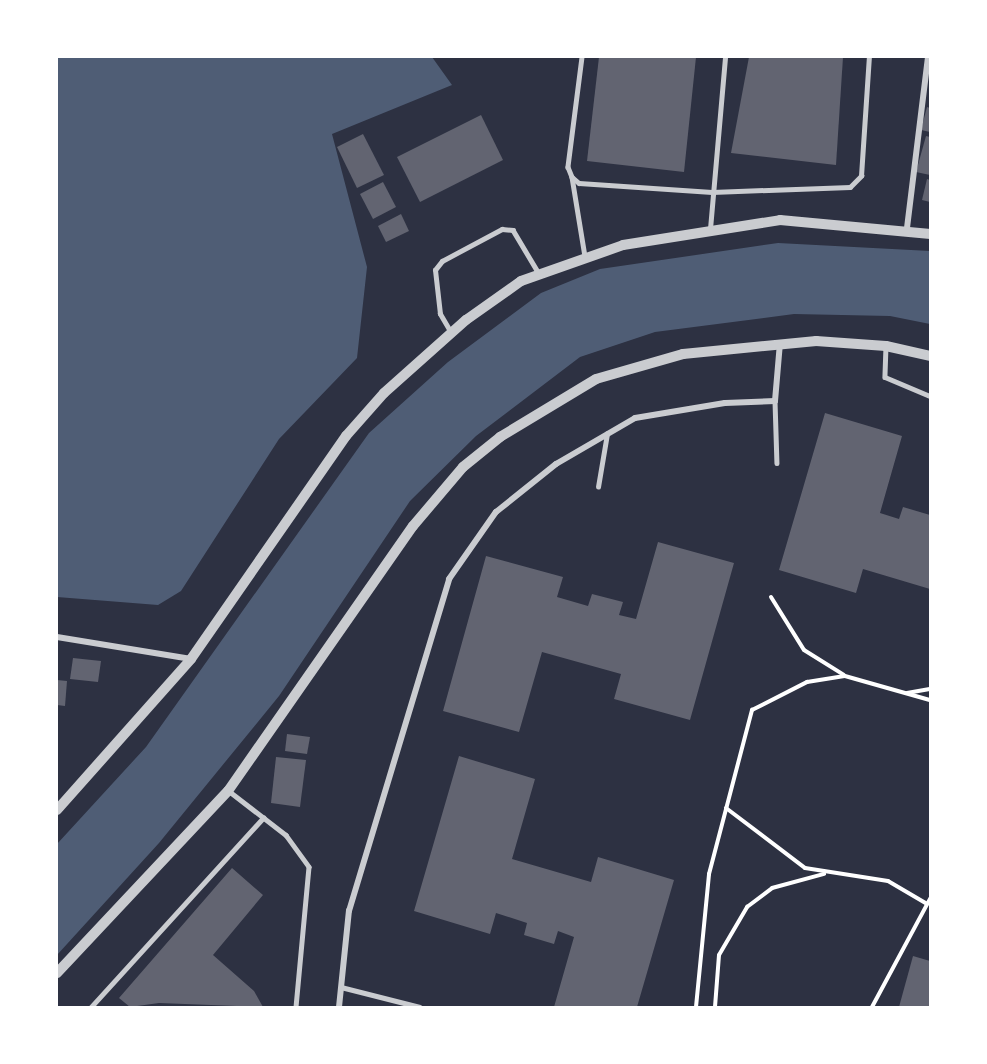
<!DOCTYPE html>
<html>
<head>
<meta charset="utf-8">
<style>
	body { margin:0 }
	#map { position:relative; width:987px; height:1064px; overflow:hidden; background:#2d3142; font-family:Jost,sans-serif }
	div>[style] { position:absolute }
	.water>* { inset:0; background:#4f5d75 }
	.building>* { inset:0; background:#626471 }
	.path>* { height:4px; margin:-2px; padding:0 2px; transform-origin:2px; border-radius:2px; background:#fff }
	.service>* { height:4.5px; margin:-2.25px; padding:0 2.25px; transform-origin:2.25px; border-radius:2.25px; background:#caccd0 }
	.minor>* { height:6px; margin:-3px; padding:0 3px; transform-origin:3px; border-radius:3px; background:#caccd0 }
	.tertiary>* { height:10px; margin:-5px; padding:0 5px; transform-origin:5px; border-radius:5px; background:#caccd0 }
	span { translate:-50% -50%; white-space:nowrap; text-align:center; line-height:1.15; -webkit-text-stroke:5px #fff; paint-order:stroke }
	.frame { position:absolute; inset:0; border:58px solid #fff; pointer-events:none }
</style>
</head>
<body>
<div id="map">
	<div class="water">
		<div style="clip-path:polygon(57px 57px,432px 57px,452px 85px,332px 134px,367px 267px,357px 358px,279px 439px,181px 591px,158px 605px,57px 597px)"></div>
		<div style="clip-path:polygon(778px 243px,930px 251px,930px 324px,890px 316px,794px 314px,655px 332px,580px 357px,476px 436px,410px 501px,279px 696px,159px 843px,57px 955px,57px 844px,146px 747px,369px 433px,448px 362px,541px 293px,600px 269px)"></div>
	</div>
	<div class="building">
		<div style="clip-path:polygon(599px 57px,696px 57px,684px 172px,587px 161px)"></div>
		<div style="clip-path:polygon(749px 57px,843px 57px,836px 165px,731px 153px)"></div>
		<div style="clip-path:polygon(927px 107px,930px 108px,930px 132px,921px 130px)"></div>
		<div style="clip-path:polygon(481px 115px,503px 160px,420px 202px,397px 157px)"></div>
		<div style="clip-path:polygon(363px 134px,384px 175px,357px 188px,337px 147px)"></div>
		<div style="clip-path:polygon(926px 136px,930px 137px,930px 175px,916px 172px)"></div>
		<div style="clip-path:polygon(927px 179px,930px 180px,930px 202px,922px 200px)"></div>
		<div style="clip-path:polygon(383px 182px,396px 207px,373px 219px,360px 194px)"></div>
		<div style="clip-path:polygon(401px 214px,409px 231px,386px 242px,378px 226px)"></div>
		<div style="clip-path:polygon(825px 413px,902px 436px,880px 513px,899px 519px,903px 507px,930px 515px,930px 589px,863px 569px,856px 593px,779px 570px)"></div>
		<div style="clip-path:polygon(658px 542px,734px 563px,690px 720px,614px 699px,621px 674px,542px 652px,519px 732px,443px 711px,486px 556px,563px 577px,557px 597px,588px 606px,592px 594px,623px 602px,619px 615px,636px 619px)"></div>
		<div style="clip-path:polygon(73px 658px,101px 661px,98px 682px,70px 679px)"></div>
		<div style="clip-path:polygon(57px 680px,67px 681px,65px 706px,57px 705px)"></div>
		<div style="clip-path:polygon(287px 734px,310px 737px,307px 754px,285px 751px)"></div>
		<div style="clip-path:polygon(459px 756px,535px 779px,512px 859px,591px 882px,598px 857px,674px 880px,637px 1007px,554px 1007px,574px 937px,558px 931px,554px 944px,524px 935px,527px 923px,496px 913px,490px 934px,414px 911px)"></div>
		<div style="clip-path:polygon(276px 757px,306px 760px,300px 807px,271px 803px)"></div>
		<div style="clip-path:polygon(232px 868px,263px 895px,213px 955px,254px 991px,263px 1007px,159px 1003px,130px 1007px,119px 998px)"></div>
		<div style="clip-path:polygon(913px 956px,930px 961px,930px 1007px,899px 1007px)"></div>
	</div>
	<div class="path">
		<div style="left:771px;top:597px;width:62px;rotate:58.1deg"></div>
		<div style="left:804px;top:650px;width:47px;rotate:32deg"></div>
		<div style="left:907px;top:693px;width:23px;rotate:-10deg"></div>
		<div style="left:726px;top:808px;width:99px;rotate:37.2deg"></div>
		<div style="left:805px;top:868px;width:84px;rotate:8.9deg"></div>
		<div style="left:888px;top:881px;width:45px;rotate:30.5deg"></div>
		<div style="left:696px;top:1007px;width:134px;rotate:-84.4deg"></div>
		<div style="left:709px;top:874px;width:170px;rotate:-75.3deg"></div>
		<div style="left:752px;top:710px;width:62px;rotate:-27deg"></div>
		<div style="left:807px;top:682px;width:38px;rotate:-9deg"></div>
		<div style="left:845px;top:676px;width:88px;rotate:15.8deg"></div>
		<div style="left:715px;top:1007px;width:52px;rotate:-85.6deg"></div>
		<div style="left:719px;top:955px;width:56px;rotate:-59.7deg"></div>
		<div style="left:747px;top:907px;width:31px;rotate:-37deg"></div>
		<div style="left:772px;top:888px;width:54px;rotate:-15.1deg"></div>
		<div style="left:872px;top:1007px;width:123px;rotate:-61.8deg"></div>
	</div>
	<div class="service">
		<div style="left:582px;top:57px;width:111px;rotate:97.3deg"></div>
		<div style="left:568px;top:167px;width:11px;rotate:68deg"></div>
		<div style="left:572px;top:177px;width:9px;rotate:41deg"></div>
		<div style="left:579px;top:183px;width:133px;rotate:3.9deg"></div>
		<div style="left:712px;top:192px;width:138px;rotate:-2.1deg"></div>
		<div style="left:850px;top:187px;width:16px;rotate:-45deg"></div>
		<div style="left:861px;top:176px;width:119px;rotate:-86.2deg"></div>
		<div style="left:572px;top:177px;width:80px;rotate:80.7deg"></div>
		<div style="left:710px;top:229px;width:173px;rotate:-85deg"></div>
		<div style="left:451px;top:333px;width:22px;rotate:-120deg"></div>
		<div style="left:440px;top:314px;width:44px;rotate:-96.5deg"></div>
		<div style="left:435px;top:270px;width:11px;rotate:-52deg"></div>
		<div style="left:442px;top:261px;width:68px;rotate:-28.1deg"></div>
		<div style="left:502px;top:229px;width:11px;rotate:5deg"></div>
		<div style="left:513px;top:230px;width:49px;rotate:59.2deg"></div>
		<div style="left:886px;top:346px;width:31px;rotate:92deg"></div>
		<div style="left:885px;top:377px;width:49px;rotate:22.9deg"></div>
		<div style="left:775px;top:401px;width:62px;rotate:88.2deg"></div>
		<div style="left:598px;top:487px;width:54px;rotate:-80.4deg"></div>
		<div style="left:229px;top:791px;width:72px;rotate:37.7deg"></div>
		<div style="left:286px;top:835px;width:39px;rotate:54deg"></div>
		<div style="left:309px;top:867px;width:141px;rotate:95.3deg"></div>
		<div style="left:341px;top:987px;width:81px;rotate:14.2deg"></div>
		<div style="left:91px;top:1007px;width:256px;rotate:-47.7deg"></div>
	</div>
	<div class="minor">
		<div style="left:907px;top:228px;width:172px;rotate:-83deg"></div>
		<div style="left:57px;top:637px;width:136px;rotate:9.3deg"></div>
		<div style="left:339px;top:1007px;width:97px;rotate:-84.1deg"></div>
		<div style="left:349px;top:911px;width:347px;rotate:-73.2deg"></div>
		<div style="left:449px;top:579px;width:82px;rotate:-55deg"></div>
		<div style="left:496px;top:512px;width:77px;rotate:-38.7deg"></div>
		<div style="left:556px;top:464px;width:91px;rotate:-30.2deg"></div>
		<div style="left:635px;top:418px;width:91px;rotate:-9.5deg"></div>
		<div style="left:725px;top:403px;width:50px;rotate:-2.3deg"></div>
		<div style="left:775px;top:401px;width:58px;rotate:-85.1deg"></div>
	</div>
	<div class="tertiary">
		<div style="left:57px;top:810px;width:202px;rotate:-48.4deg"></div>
		<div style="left:191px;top:659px;width:272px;rotate:-55.2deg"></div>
		<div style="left:346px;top:436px;width:57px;rotate:-48.5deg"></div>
		<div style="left:384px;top:393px;width:110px;rotate:-41.7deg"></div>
		<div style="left:466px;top:320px;width:67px;rotate:-35.3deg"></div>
		<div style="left:521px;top:281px;width:108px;rotate:-19.4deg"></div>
		<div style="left:623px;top:245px;width:159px;rotate:-9deg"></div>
		<div style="left:780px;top:220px;width:151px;rotate:5.3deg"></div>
		<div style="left:57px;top:973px;width:250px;rotate:-46.8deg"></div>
		<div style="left:228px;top:791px;width:323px;rotate:-55.1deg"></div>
		<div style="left:413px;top:526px;width:77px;rotate:-49.7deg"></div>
		<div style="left:463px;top:467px;width:48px;rotate:-39deg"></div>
		<div style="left:500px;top:437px;width:112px;rotate:-31.1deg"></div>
		<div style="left:596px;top:379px;width:91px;rotate:-16deg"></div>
		<div style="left:683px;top:354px;width:134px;rotate:-5.6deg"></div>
		<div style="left:816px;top:341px;width:70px;rotate:4.1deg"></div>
		<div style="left:886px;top:346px;width:45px;rotate:12.8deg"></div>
	</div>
	<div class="frame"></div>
</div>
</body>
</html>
